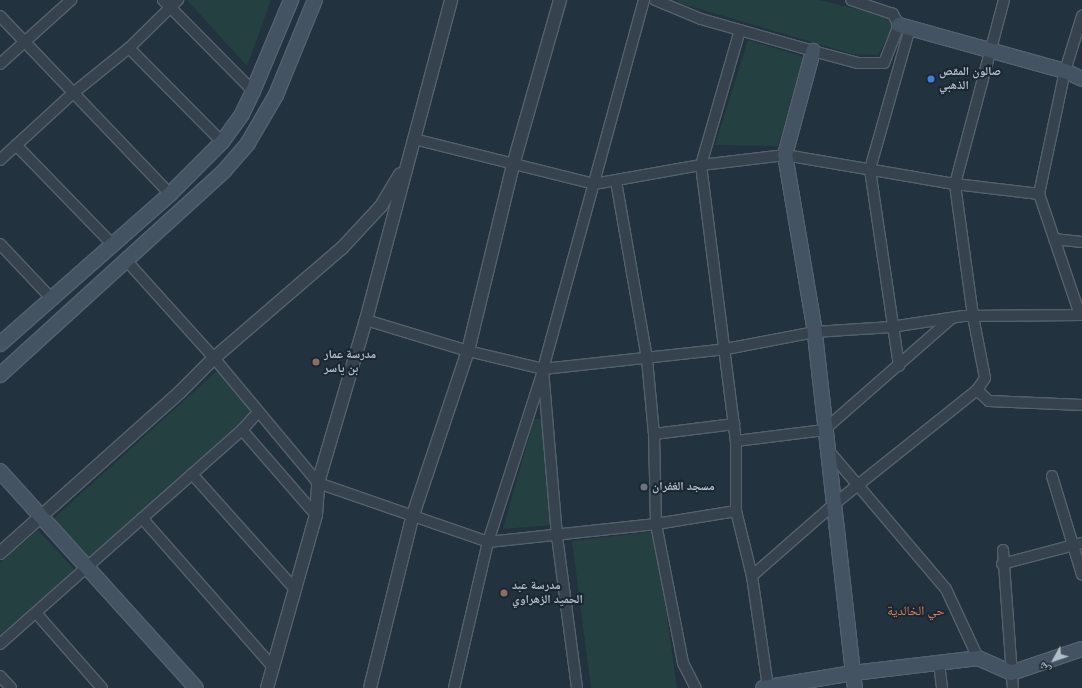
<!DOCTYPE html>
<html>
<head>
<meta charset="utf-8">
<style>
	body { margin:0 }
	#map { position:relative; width:1082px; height:688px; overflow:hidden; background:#22323f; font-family:"Varela Round","Noto Naskh Arabic",sans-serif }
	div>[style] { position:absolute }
	.green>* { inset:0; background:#244040 }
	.roads { filter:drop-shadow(1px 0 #54616d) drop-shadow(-1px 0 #54616d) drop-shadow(0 1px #54616d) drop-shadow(0 -1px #54616d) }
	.minor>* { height:10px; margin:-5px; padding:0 5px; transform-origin:5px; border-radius:5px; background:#36434f }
	.tertiary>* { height:12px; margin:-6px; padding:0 6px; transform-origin:6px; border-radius:6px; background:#36434f }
	.secondary>* { height:14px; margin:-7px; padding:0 7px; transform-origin:7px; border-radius:7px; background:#435362 }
	.dots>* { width:11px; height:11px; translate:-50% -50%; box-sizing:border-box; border:2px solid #1b2834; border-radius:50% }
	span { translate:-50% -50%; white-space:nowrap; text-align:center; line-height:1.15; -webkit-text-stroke:4px #1b2834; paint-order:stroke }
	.poi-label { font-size:12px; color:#b2beca; font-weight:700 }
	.left { translate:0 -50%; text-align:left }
	.neighbourhood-label { font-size:13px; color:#dd8359 }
	.north { position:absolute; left:1034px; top:640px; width:40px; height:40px; -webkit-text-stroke:3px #1b2834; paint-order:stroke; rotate:230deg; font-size:11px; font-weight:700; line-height:16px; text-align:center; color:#b2beca }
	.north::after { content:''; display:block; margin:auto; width:14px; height:18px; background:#b2beca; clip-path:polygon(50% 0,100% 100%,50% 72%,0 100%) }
</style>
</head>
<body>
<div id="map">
	<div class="green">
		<div style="clip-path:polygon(187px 0,271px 0,247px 66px)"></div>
		<div style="clip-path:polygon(676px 0,819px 0,887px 16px,893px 27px,878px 55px,852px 54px,679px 3px)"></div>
		<div style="clip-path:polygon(748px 40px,804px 57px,778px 146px,715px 145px)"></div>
		<div style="clip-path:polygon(219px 369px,256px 412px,88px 560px,54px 518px)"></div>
		<div style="clip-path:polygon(534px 419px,542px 419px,556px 525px,503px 529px)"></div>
		<div style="clip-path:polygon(38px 530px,75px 570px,0 635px,0 563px)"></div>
		<div style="clip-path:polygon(655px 531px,677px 688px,591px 688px,572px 541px)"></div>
	</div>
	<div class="roads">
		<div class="minor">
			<div style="left:163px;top:0;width:128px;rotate:45.3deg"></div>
			<div style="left:655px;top:0;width:50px;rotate:22.4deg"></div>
			<div style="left:701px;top:19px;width:116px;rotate:15.9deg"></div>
			<div style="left:813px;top:51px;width:47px;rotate:14.9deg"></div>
			<div style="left:858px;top:63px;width:26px"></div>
			<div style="left:884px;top:63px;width:41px;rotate:-68.5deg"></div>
			<div style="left:899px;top:25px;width:13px;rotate:-119deg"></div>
			<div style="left:893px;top:14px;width:44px;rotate:-161.6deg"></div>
			<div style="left:0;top:16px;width:246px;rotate:46.3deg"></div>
			<div style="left:740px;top:30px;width:141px;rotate:106.1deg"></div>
			<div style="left:701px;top:165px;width:278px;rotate:82.8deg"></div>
			<div style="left:736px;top:441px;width:70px;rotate:90deg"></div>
			<div style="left:736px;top:511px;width:67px;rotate:76.2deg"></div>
			<div style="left:752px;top:576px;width:112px;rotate:81.8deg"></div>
			<div style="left:129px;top:48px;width:132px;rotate:45.3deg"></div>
			<div style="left:0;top:64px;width:96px;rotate:-42deg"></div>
			<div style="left:414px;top:139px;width:186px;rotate:14deg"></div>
			<div style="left:594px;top:184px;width:109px;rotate:-10.1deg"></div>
			<div style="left:701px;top:165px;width:85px;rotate:-6.8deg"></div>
			<div style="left:785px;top:155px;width:172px;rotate:9.7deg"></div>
			<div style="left:955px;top:184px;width:85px;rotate:6.8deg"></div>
			<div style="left:16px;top:145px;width:139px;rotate:45.9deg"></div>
			<div style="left:0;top:160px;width:98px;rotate:-42.5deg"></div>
			<div style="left:72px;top:94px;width:73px;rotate:-38.9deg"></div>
			<div style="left:129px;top:48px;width:69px;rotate:-44.4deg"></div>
			<div style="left:616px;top:181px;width:181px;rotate:80.1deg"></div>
			<div style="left:647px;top:359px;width:75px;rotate:84.7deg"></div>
			<div style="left:654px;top:434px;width:90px;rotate:88.7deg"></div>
			<div style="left:656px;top:524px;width:142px;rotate:79deg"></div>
			<div style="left:683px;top:663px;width:28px;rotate:63deg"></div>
			<div style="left:1054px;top:239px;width:28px;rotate:6deg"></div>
			<div style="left:0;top:244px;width:76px;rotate:46.6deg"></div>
			<div style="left:125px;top:259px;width:133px;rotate:48deg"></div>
			<div style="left:214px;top:358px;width:163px;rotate:50.2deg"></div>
			<div style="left:318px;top:483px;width:180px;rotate:19.1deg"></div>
			<div style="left:488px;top:542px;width:169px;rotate:-6.1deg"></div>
			<div style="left:656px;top:524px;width:81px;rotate:-9.2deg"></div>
			<div style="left:1080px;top:315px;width:128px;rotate:-108.7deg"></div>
			<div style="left:1039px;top:194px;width:126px;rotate:-78.1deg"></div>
			<div style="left:1065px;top:71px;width:58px;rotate:-72.8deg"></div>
			<div style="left:366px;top:320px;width:107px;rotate:16.9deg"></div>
			<div style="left:468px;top:351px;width:77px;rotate:13.5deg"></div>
			<div style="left:543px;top:369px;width:184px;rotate:-6.2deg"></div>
			<div style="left:726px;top:349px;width:91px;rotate:-10.8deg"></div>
			<div style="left:815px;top:332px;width:76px;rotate:-3.8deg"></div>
			<div style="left:891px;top:327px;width:73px;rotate:-8.7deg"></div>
			<div style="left:963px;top:316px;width:119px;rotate:-0.5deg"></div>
			<div style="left:899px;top:366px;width:199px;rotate:-98.4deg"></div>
			<div style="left:870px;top:169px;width:147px;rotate:-74.2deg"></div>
			<div style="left:977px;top:390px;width:16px;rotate:43deg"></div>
			<div style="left:989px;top:401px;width:93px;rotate:2.5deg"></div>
			<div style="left:242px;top:430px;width:113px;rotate:49deg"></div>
			<div style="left:654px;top:434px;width:81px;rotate:-7.1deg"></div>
			<div style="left:736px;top:441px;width:89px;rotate:-7.1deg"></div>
			<div style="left:824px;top:430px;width:170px;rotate:-41.2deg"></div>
			<div style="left:828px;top:450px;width:182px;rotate:49.7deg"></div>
			<div style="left:946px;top:589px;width:76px;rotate:65.1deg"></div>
			<div style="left:192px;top:474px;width:154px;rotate:48.2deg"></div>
			<div style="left:1052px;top:476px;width:103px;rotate:73.1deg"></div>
			<div style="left:142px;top:518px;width:198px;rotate:48.7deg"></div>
			<div style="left:1003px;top:550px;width:138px;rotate:85.9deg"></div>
			<div style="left:1002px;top:564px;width:83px;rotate:-14.7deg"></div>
			<div style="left:752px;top:576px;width:108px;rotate:-41.2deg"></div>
			<div style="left:833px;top:505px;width:184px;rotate:-38.6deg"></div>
			<div style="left:977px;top:390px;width:14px;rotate:-56deg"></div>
			<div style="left:985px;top:378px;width:63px;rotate:-101deg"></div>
			<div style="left:973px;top:316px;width:133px;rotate:-97.8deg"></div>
			<div style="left:955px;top:184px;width:190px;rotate:-75.1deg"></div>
			<div style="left:36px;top:613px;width:100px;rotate:48.7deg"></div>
			<div style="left:0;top:644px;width:323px;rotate:-41.5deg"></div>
			<div style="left:242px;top:430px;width:24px;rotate:-48deg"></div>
			<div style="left:939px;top:663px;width:25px;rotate:83deg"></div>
			<div style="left:0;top:676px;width:16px;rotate:47deg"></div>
			<div style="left:454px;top:688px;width:150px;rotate:-76.9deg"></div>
			<div style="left:488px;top:542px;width:176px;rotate:-72.2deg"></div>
			<div style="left:577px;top:688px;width:153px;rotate:-97.5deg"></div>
			<div style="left:557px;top:536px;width:168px;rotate:-94.8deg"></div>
			<div style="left:543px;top:369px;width:383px;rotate:-74.7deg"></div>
		</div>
		<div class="tertiary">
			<div style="left:0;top:553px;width:241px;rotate:-41.8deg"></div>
			<div style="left:180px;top:392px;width:48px;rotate:-45deg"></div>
			<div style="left:214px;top:358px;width:169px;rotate:-40.7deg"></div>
			<div style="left:342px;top:248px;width:57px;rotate:-47.1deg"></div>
			<div style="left:381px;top:206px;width:37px;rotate:-59deg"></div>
			<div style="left:267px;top:688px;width:180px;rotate:-74.2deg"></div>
			<div style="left:316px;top:515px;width:32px;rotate:-86deg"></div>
			<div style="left:318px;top:483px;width:170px;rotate:-73.6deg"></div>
			<div style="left:366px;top:320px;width:331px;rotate:-75.1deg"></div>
			<div style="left:370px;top:688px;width:175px;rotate:-76.1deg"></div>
			<div style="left:412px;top:518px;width:176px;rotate:-71.5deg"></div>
			<div style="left:468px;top:351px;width:191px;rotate:-76.4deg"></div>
			<div style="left:513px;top:165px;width:172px;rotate:-74.1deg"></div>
		</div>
		<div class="secondary">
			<div style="left:899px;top:25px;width:172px;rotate:15.5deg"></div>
			<div style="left:1065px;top:71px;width:19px;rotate:25deg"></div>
			<div style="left:0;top:344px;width:227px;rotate:-41.4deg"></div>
			<div style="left:170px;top:194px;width:74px;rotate:-45deg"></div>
			<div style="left:222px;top:142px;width:34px;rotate:-54deg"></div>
			<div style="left:242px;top:114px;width:25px;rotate:-64deg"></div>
			<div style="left:253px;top:91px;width:99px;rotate:-67.3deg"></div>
			<div style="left:0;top:375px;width:303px;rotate:-42.3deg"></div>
			<div style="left:224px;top:171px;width:37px;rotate:-49deg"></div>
			<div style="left:248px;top:143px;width:56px;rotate:-59.7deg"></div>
			<div style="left:276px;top:95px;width:103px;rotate:-67.7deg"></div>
			<div style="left:0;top:471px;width:292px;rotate:47.9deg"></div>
			<div style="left:763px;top:688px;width:91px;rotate:-9.5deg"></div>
			<div style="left:853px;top:673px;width:343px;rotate:-96.4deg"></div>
			<div style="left:815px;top:332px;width:180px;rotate:-99.6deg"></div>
			<div style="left:785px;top:155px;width:108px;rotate:-74.9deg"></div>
			<div style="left:855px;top:688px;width:15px;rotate:-98deg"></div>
			<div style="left:853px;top:673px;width:126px;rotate:-6.8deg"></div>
			<div style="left:978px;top:658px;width:36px;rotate:24deg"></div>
			<div style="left:1011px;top:673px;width:75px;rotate:-18.7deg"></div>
		</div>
	</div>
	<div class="dots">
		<div style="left:931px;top:79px;background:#3f7fe0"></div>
		<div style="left:316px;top:362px;background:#8d6e63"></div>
		<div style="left:644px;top:487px;background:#6b7280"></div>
		<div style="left:504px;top:593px;background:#8d6e63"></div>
	</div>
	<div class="poi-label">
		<span class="left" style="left:939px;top:79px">صالون المقص<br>الذهبي</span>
		<span class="left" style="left:324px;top:362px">مدرسة عمار<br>بن ياسر</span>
		<span class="left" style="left:652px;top:487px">مسجد الغفران</span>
		<span class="left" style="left:512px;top:593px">مدرسة عبد<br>الحميد الزهراوي</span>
	</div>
	<div class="neighbourhood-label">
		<span style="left:916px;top:611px">حي الخالدية</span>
	</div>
	<div class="north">ش</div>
</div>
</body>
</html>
